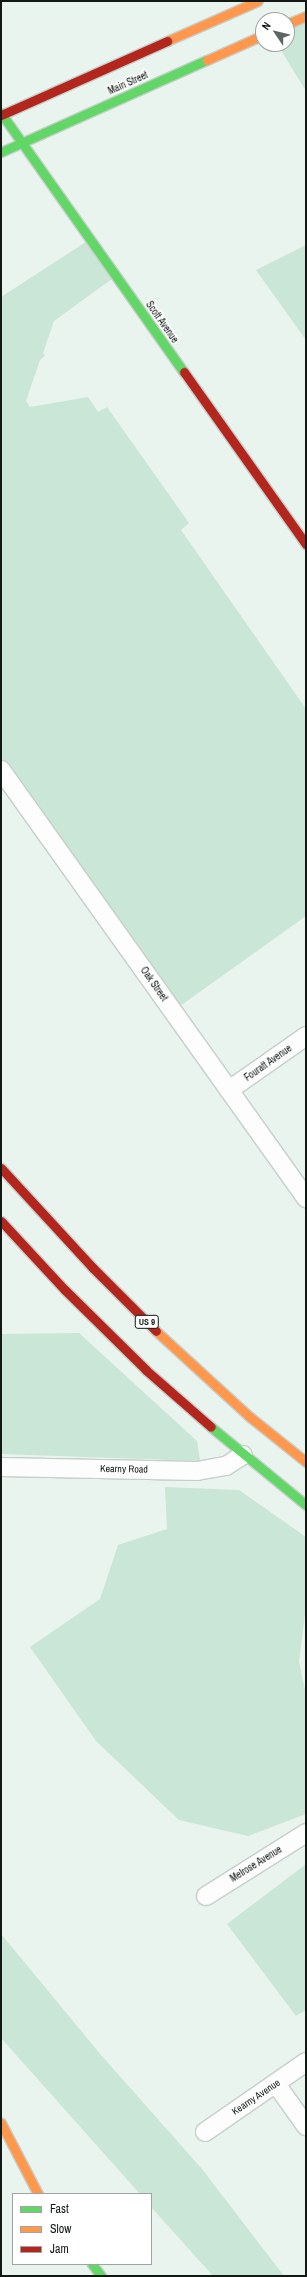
<!DOCTYPE html>
<html>
<head>
<meta charset="utf-8">
<style>
	body { margin:0 }
	#map { position:relative; width:307px; height:2277px; overflow:hidden; background:#e9f4ee; font-family:"Archivo Narrow",sans-serif }
	div>[style] { position:absolute }
	.green>* { inset:0; background:#c9e6d6 }
	.roads { filter:drop-shadow(1px 0 #c6cfca) drop-shadow(-1px 0 #c6cfca) drop-shadow(0 1px #c6cfca) drop-shadow(0 -1px #c6cfca) }
	.street>* { height:18px; margin:-9px; padding:0 9px; transform-origin:9px; border-radius:9px; background:#fcfdfc }
	.fast>* { height:9px; margin:-4.5px; padding:0 4.5px; transform-origin:4.5px; border-radius:4.5px; background:#63d668 }
	.slow>* { height:9px; margin:-4.5px; padding:0 4.5px; transform-origin:4.5px; border-radius:4.5px; background:#ff974d }
	.jam>* { height:9px; margin:-4.5px; padding:0 4.5px; transform-origin:4.5px; border-radius:4.5px; background:#b3261e }
	span { translate:-50% -50%; white-space:nowrap; text-align:center; line-height:1.15; -webkit-text-stroke:3px #fff; paint-order:stroke }
	.shield-label span { padding:1px 3px; background:#fff; border:1px solid; border-radius:3px; -webkit-text-stroke-width:0 }
	.shield-label { font-size:9px; color:#121915; font-weight:700 }
	.street-label { font-size:10px; color:#121915 }
	.frame { position:absolute; inset:0; border:2px solid #121915; pointer-events:none }
	.legend { position:absolute; left:12px; top:2193px; width:140px; height:72px; box-sizing:border-box; background:#fff; border:1px solid #a0a3a1; margin:0; padding:5px 7px; list-style:none; font-size:12px; color:#121915 }
	.legend li { display:flex; align-items:center; gap:8px; height:20px }
	.legend b { width:20px; border:1px solid #a0a3a1 }
	.north { position:absolute; left:255px; top:12px; width:40px; height:40px; box-sizing:border-box; background:#fff; border:1px solid #a0a3a1; border-radius:50%; rotate:305deg; font-size:11px; font-weight:700; line-height:16px; text-align:center; color:#121915 }
	.north::after { content:''; display:block; margin:auto; width:14px; height:18px; background:#5d6661; clip-path:polygon(50% 0,100% 100%,50% 72%,0 100%) }
</style>
</head>
<body>
<div id="map">
	<div class="green">
		<div style="clip-path:polygon(306px 16px,306px 91px,277px 44px,287px 44px,287px 24px)"></div>
		<div style="clip-path:polygon(89px 240px,116px 276px,54px 321px,43px 353px,45px 356px,40px 360px,26px 401px,30px 407px,88px 397px,98px 412px,107px 407px,189px 523px,181px 530px,306px 709px,306px 916px,173px 1011px,1px 770px,1px 297px)"></div>
		<div style="clip-path:polygon(306px 245px,306px 340px,256px 270px)"></div>
		<div style="clip-path:polygon(79px 1333px,197px 1441px,200px 1461px,1px 1454px,1px 1334px)"></div>
		<div style="clip-path:polygon(165px 1487px,239px 1490px,306px 1537px,306px 1606px,299px 1662px,306px 1694px,306px 1814px,248px 1836px,179px 1820px,96px 1741px,30px 1647px,100px 1599px,118px 1545px,167px 1529px)"></div>
		<div style="clip-path:polygon(306px 1864px,306px 2010px,296px 2016px,227px 1924px)"></div>
		<div style="clip-path:polygon(1px 1934px,101px 2055px,202px 2169px,284px 2276px,213px 2276px,151px 2207px,151px 2194px,140px 2194px,1px 2038px)"></div>
	</div>
	<div class="roads">
		<div class="street">
			<div style="left:1px;top:770px;width:526px;rotate:54.53deg"></div>
			<div style="left:229px;top:1090px;width:94px;rotate:-35deg"></div>
			<div style="left:1px;top:1467px;width:196px;rotate:1.2deg"></div>
			<div style="left:197px;top:1471px;width:29px;rotate:-10deg"></div>
			<div style="left:226px;top:1466px;width:20px;rotate:-33deg"></div>
			<div style="left:206px;top:1896px;width:118px;rotate:-32.2deg"></div>
			<div style="left:276px;top:2084px;width:52px;rotate:54.5deg"></div>
			<div style="left:205px;top:2132px;width:123px;rotate:-34.7deg"></div>
		</div>
		<div class="fast">
			<div style="left:1px;top:113px;width:317px;rotate:54.8deg"></div>
			<div style="left:1px;top:152px;width:226px;rotate:-24.1deg"></div>
			<div style="left:211px;top:1427px;width:123px;rotate:39.4deg"></div>
			<div style="left:92px;top:2264px;width:15px;rotate:53deg"></div>
		</div>
		<div class="slow">
			<div style="left:287px;top:24px;width:21px;rotate:-23deg"></div>
			<div style="left:167px;top:41px;width:99px;rotate:-23.7deg"></div>
			<div style="left:207px;top:60px;width:61px;rotate:-24.1deg"></div>
			<div style="left:156px;top:1331px;width:127px;rotate:42.5deg"></div>
			<div style="left:250px;top:1417px;width:72px;rotate:38.8deg"></div>
			<div style="left:1px;top:2123px;width:80px;rotate:62.5deg"></div>
		</div>
		<div class="jam">
			<div style="left:1px;top:115px;width:182px;rotate:-24deg"></div>
			<div style="left:184px;top:372px;width:211px;rotate:54.7deg"></div>
			<div style="left:1px;top:1168px;width:136px;rotate:47.4deg"></div>
			<div style="left:93px;top:1268px;width:89px;rotate:45deg"></div>
			<div style="left:1px;top:1221px;width:94px;rotate:47.2deg"></div>
			<div style="left:65px;top:1290px;width:114px;rotate:44.6deg"></div>
			<div style="left:146px;top:1370px;width:86px;rotate:41.2deg"></div>
		</div>
	</div>
	<div class="shield-label">
		<span style="left:147px;top:1322px">US 9</span>
	</div>
	<div class="street-label">
		<span style="left:128px;top:83px;rotate:-24deg">Main Street</span>
		<span style="left:162px;top:322px;rotate:55deg">Scott Avenue</span>
		<span style="left:154px;top:984px;rotate:55deg">Oak Street</span>
		<span style="left:268px;top:1063px;rotate:-35deg">Fouratt Avenue</span>
		<span style="left:124px;top:1469px;rotate:1deg">Kearny Road</span>
		<span style="left:256px;top:1864px;rotate:-32deg">Melrose Avenue</span>
		<span style="left:256px;top:2097px;rotate:-34deg">Kearny Avenue</span>
	</div>
	<div class="frame"></div>
	<ul class="legend">
	<li><b style="height:5px;background:#63d668"></b>Fast</li>
	<li><b style="height:5px;background:#ff974d"></b>Slow</li>
	<li><b style="height:5px;background:#b3261e"></b>Jam</li>
	</ul>
	<div class="north">N</div>
</div>
</body>
</html>
